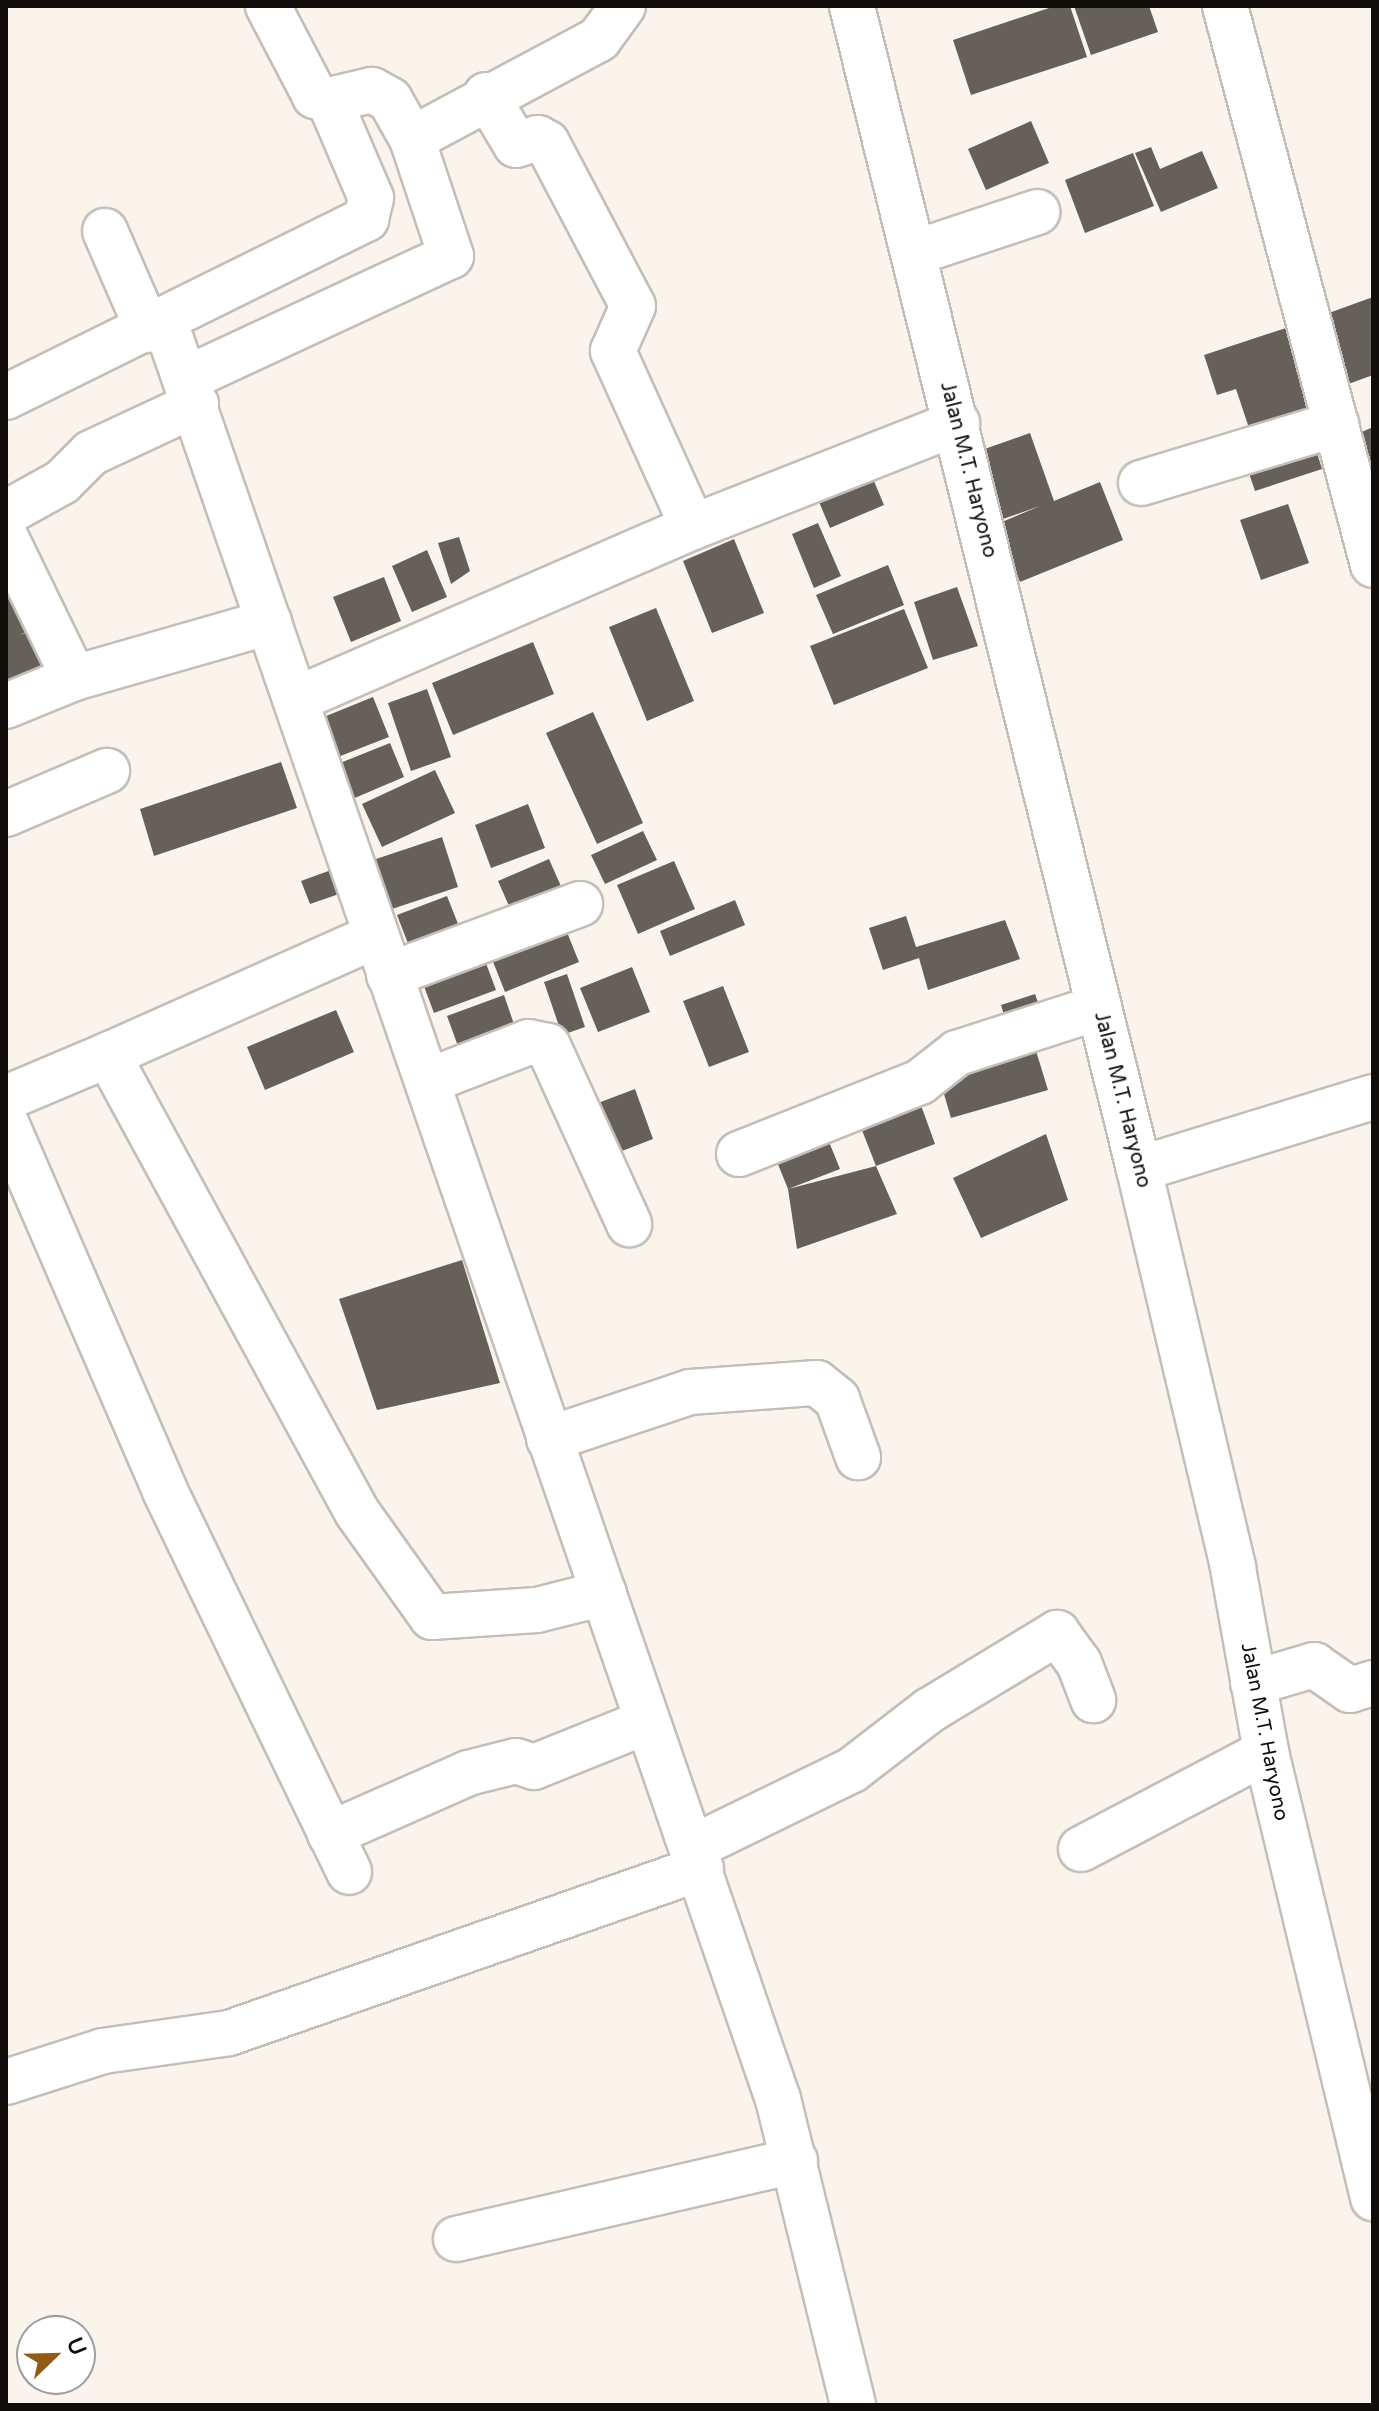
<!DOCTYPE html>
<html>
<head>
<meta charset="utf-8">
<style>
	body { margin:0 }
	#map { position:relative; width:1379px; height:2411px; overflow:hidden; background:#fbf4ed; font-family:"Varela Round",sans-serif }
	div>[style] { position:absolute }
	.building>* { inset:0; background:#66605b }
	.roads { filter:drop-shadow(2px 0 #c4beb7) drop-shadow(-2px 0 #c4beb7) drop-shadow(0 2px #c4beb7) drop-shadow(0 -2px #c4beb7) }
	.minor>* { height:44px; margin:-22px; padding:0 22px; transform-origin:22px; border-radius:22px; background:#fff }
	.major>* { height:44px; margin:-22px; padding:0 22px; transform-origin:22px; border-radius:22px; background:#fff }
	span { translate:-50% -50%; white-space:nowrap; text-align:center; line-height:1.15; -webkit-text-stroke:7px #fff; paint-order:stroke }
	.street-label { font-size:20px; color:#100d0b }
	.frame { position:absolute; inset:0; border:8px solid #100d0b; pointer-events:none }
	.north { position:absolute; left:16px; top:2315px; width:80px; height:80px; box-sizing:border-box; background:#fff; border:2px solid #9f9e9d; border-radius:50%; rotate:67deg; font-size:22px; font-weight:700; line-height:32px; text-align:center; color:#100d0b }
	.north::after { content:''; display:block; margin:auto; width:28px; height:36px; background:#945b16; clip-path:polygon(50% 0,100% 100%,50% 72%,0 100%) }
</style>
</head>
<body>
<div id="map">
	<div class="building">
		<div style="clip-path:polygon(1055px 6px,1070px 6px,1087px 57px,971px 95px,953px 40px)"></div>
		<div style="clip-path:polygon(1074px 6px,1149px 6px,1158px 32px,1091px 55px)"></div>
		<div style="clip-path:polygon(1031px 121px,1049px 163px,986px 190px,968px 149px)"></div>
		<div style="clip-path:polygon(1151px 147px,1160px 169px,1202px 151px,1218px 188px,1161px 212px,1135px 153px)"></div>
		<div style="clip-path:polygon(1133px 153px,1154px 206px,1085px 233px,1065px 180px)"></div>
		<div style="clip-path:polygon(1373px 297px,1373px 375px,1340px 387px,1315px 318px)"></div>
		<div style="clip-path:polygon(1289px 327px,1315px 406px,1249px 428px,1236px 389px,1217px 395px,1204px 355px)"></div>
		<div style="clip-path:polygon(1373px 427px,1373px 466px,1362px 471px,1348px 438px)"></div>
		<div style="clip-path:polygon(1030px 433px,1054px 501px,1100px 482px,1123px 540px,1020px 582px,997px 524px,1040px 506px,1003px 519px,979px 451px)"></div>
		<div style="clip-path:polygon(1312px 437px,1322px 469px,1255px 491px,1244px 459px)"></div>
		<div style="clip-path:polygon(868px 467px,884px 505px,830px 528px,814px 490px)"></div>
		<div style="clip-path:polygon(1288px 504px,1309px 563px,1261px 580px,1240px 520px)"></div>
		<div style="clip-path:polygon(818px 523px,841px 576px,814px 588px,792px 534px)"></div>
		<div style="clip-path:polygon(459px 537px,470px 571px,451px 584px,438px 543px)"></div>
		<div style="clip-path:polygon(734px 539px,764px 613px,712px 633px,683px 561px)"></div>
		<div style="clip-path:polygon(427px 550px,447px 597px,412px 612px,392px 566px)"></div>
		<div style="clip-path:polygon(6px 555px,33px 628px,20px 635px,45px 625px,64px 675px,6px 696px)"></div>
		<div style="clip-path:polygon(888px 565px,904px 605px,833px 634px,816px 595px)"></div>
		<div style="clip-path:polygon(384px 577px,401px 621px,351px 642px,333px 597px)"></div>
		<div style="clip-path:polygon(957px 587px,978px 646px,933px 660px,914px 602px)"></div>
		<div style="clip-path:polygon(656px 608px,694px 701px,647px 721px,609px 627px)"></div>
		<div style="clip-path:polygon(904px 609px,928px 668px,834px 705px,810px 646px)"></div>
		<div style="clip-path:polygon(533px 642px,554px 694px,453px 735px,432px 683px)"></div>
		<div style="clip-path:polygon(427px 689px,451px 757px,411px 771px,388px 703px)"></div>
		<div style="clip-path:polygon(373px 697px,389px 737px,325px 762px,309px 723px)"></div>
		<div style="clip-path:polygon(593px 712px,643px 823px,597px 844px,546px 733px)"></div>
		<div style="clip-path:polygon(390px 743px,404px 777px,350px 800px,335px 765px)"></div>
		<div style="clip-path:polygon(281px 762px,297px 808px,154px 856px,140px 809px)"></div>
		<div style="clip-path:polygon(435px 770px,455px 813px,382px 847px,362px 804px)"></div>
		<div style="clip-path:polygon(528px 804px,545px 848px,491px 868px,475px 825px)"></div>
		<div style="clip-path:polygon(643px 831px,657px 860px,605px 884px,591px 855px)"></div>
		<div style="clip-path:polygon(442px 837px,458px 887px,383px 912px,367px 862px)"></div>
		<div style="clip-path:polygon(549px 859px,567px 900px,516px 922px,498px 881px)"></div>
		<div style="clip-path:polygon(674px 861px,695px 909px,638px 934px,617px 885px)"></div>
		<div style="clip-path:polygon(334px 869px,342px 893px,310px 904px,301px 881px)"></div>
		<div style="clip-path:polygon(447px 896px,464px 939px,414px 959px,397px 915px)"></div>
		<div style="clip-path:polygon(735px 900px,745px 925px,670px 956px,660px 931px)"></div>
		<div style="clip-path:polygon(560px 915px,579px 962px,505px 992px,486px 944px)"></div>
		<div style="clip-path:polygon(906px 916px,916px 947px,1005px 920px,1020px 959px,928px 990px,919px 958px,883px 970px,869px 928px)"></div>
		<div style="clip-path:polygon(478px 942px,496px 990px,434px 1013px,416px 965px)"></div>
		<div style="clip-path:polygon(632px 967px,650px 1012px,598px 1032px,580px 988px)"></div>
		<div style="clip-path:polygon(567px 974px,585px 1027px,562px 1035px,544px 982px)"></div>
		<div style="clip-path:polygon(723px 986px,749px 1052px,709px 1067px,683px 1001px)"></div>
		<div style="clip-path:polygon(1035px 994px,1043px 1016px,1008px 1028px,1001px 1005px)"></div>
		<div style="clip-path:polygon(504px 995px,518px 1036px,462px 1057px,447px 1016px)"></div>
		<div style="clip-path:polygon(336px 1010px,354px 1052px,265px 1090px,247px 1047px)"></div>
		<div style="clip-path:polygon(1033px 1041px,1048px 1090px,951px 1118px,937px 1070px)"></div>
		<div style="clip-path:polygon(635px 1089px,653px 1139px,609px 1156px,590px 1106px)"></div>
		<div style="clip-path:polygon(918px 1097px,935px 1144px,876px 1166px,858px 1120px)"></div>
		<div style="clip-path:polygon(823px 1127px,840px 1169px,788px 1189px,876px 1166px,897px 1214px,797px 1249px,788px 1189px,771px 1147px)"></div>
		<div style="clip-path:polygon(1046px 1134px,1068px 1200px,981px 1238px,953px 1178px)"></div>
		<div style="clip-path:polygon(462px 1260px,500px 1383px,377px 1410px,339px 1299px)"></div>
	</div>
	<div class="roads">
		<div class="minor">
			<div style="left:1225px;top:6px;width:578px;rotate:75.17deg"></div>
			<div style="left:486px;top:95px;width:58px;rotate:59deg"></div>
			<div style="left:516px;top:145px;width:23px;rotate:-18deg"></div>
			<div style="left:538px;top:138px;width:10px;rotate:29deg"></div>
			<div style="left:547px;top:143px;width:184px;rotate:62.2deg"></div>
			<div style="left:633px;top:306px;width:49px;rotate:114deg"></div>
			<div style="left:613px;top:351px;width:193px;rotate:65.6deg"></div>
			<div style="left:412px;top:139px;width:212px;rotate:-28.1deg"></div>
			<div style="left:599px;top:39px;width:41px;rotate:-54deg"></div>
			<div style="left:105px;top:231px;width:108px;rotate:66.5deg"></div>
			<div style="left:914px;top:253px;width:130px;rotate:-18.4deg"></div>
			<div style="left:165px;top:322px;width:1880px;rotate:70.97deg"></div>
			<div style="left:778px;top:2099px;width:315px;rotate:76.2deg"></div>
			<div style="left:188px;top:378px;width:290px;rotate:-24.9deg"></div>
			<div style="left:451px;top:256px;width:123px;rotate:-108.4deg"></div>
			<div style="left:412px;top:139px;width:45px;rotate:-119.4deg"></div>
			<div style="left:390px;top:100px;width:21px;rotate:-151deg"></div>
			<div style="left:372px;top:90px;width:44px;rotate:166.9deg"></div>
			<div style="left:329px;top:100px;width:15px;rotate:-164deg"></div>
			<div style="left:315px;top:96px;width:102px;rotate:-117.6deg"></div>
			<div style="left:6px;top:397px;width:402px;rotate:-26.3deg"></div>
			<div style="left:366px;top:219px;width:22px;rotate:-77deg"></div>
			<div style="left:371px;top:198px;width:107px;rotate:-113.2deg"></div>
			<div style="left:1141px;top:483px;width:204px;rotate:-16.8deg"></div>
			<div style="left:6px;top:513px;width:64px;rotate:-29deg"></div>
			<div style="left:62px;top:482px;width:41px;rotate:-45deg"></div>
			<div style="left:91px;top:453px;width:116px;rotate:-25deg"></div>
			<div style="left:6px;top:538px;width:156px;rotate:64.1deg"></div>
			<div style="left:297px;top:699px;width:432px;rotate:-23.5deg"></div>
			<div style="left:693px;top:527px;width:284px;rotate:-21.5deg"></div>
			<div style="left:6px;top:706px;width:74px;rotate:-22.4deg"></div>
			<div style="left:74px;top:678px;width:203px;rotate:-16deg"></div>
			<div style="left:6px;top:814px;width:110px;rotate:-23.1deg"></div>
			<div style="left:389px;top:975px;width:204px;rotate:-20.4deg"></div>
			<div style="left:108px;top:1055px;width:290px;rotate:-24deg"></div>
			<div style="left:428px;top:1081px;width:108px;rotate:-21.1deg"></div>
			<div style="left:529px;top:1042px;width:19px;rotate:12deg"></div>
			<div style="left:548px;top:1046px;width:196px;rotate:65.5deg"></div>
			<div style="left:6px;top:1098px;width:111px;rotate:-22.9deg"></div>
			<div style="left:108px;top:1055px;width:520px;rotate:61.42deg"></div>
			<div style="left:357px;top:1512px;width:129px;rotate:54.5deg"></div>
			<div style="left:432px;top:1617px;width:105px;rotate:-3.8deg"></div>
			<div style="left:537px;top:1610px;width:69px;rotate:-14.2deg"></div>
			<div style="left:6px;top:1123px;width:401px;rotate:66.6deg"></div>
			<div style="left:165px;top:1491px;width:423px;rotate:64.2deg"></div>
			<div style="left:739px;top:1154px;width:195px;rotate:-21.7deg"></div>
			<div style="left:920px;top:1082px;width:47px;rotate:-38.1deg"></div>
			<div style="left:957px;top:1053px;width:149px;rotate:-17.9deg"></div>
			<div style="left:1139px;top:1169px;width:245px;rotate:-17.1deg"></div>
			<div style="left:549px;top:1439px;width:149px;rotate:-18.4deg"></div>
			<div style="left:690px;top:1392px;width:127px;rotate:-4.1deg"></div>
			<div style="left:817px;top:1383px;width:26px;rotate:39deg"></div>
			<div style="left:837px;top:1399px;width:62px;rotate:70.1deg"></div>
			<div style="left:1253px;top:1683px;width:64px;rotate:-16.4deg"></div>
			<div style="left:1314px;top:1665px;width:44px;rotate:34.8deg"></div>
			<div style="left:1350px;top:1690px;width:24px;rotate:-17deg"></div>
			<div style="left:330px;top:1834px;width:151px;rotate:-23.8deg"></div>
			<div style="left:468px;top:1773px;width:49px;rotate:-14deg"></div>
			<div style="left:516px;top:1761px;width:19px;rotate:18deg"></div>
			<div style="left:534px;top:1767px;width:121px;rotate:-21.9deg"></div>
			<div style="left:694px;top:1847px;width:176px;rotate:-26deg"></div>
			<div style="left:852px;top:1770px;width:98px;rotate:-37.6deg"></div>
			<div style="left:930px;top:1710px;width:149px;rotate:-31.2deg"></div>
			<div style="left:1057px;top:1633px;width:37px;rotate:54deg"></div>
			<div style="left:1079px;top:1663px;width:40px;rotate:69deg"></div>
			<div style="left:1081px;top:1849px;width:209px;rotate:-27.7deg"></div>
			<div style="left:6px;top:2082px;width:102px;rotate:-17.7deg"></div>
			<div style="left:103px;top:2051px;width:127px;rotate:-8.1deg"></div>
			<div style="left:229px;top:2033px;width:500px;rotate:-19.27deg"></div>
			<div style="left:456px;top:2239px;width:348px;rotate:-13deg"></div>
		</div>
		<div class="major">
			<div style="left:852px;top:6px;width:1198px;rotate:76.14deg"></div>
			<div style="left:1139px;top:1169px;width:410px;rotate:76.7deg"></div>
			<div style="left:1233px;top:1568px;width:187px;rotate:79.8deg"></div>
			<div style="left:1266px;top:1752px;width:459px;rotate:76.5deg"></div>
		</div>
	</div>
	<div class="street-label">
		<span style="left:968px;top:470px;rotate:76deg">Jalan M.T. Haryono</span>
		<span style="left:1122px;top:1100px;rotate:76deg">Jalan M.T. Haryono</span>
		<span style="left:1264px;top:1732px;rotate:79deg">Jalan M.T. Haryono</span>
	</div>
	<div class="frame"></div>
	<div class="north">U</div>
</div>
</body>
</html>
